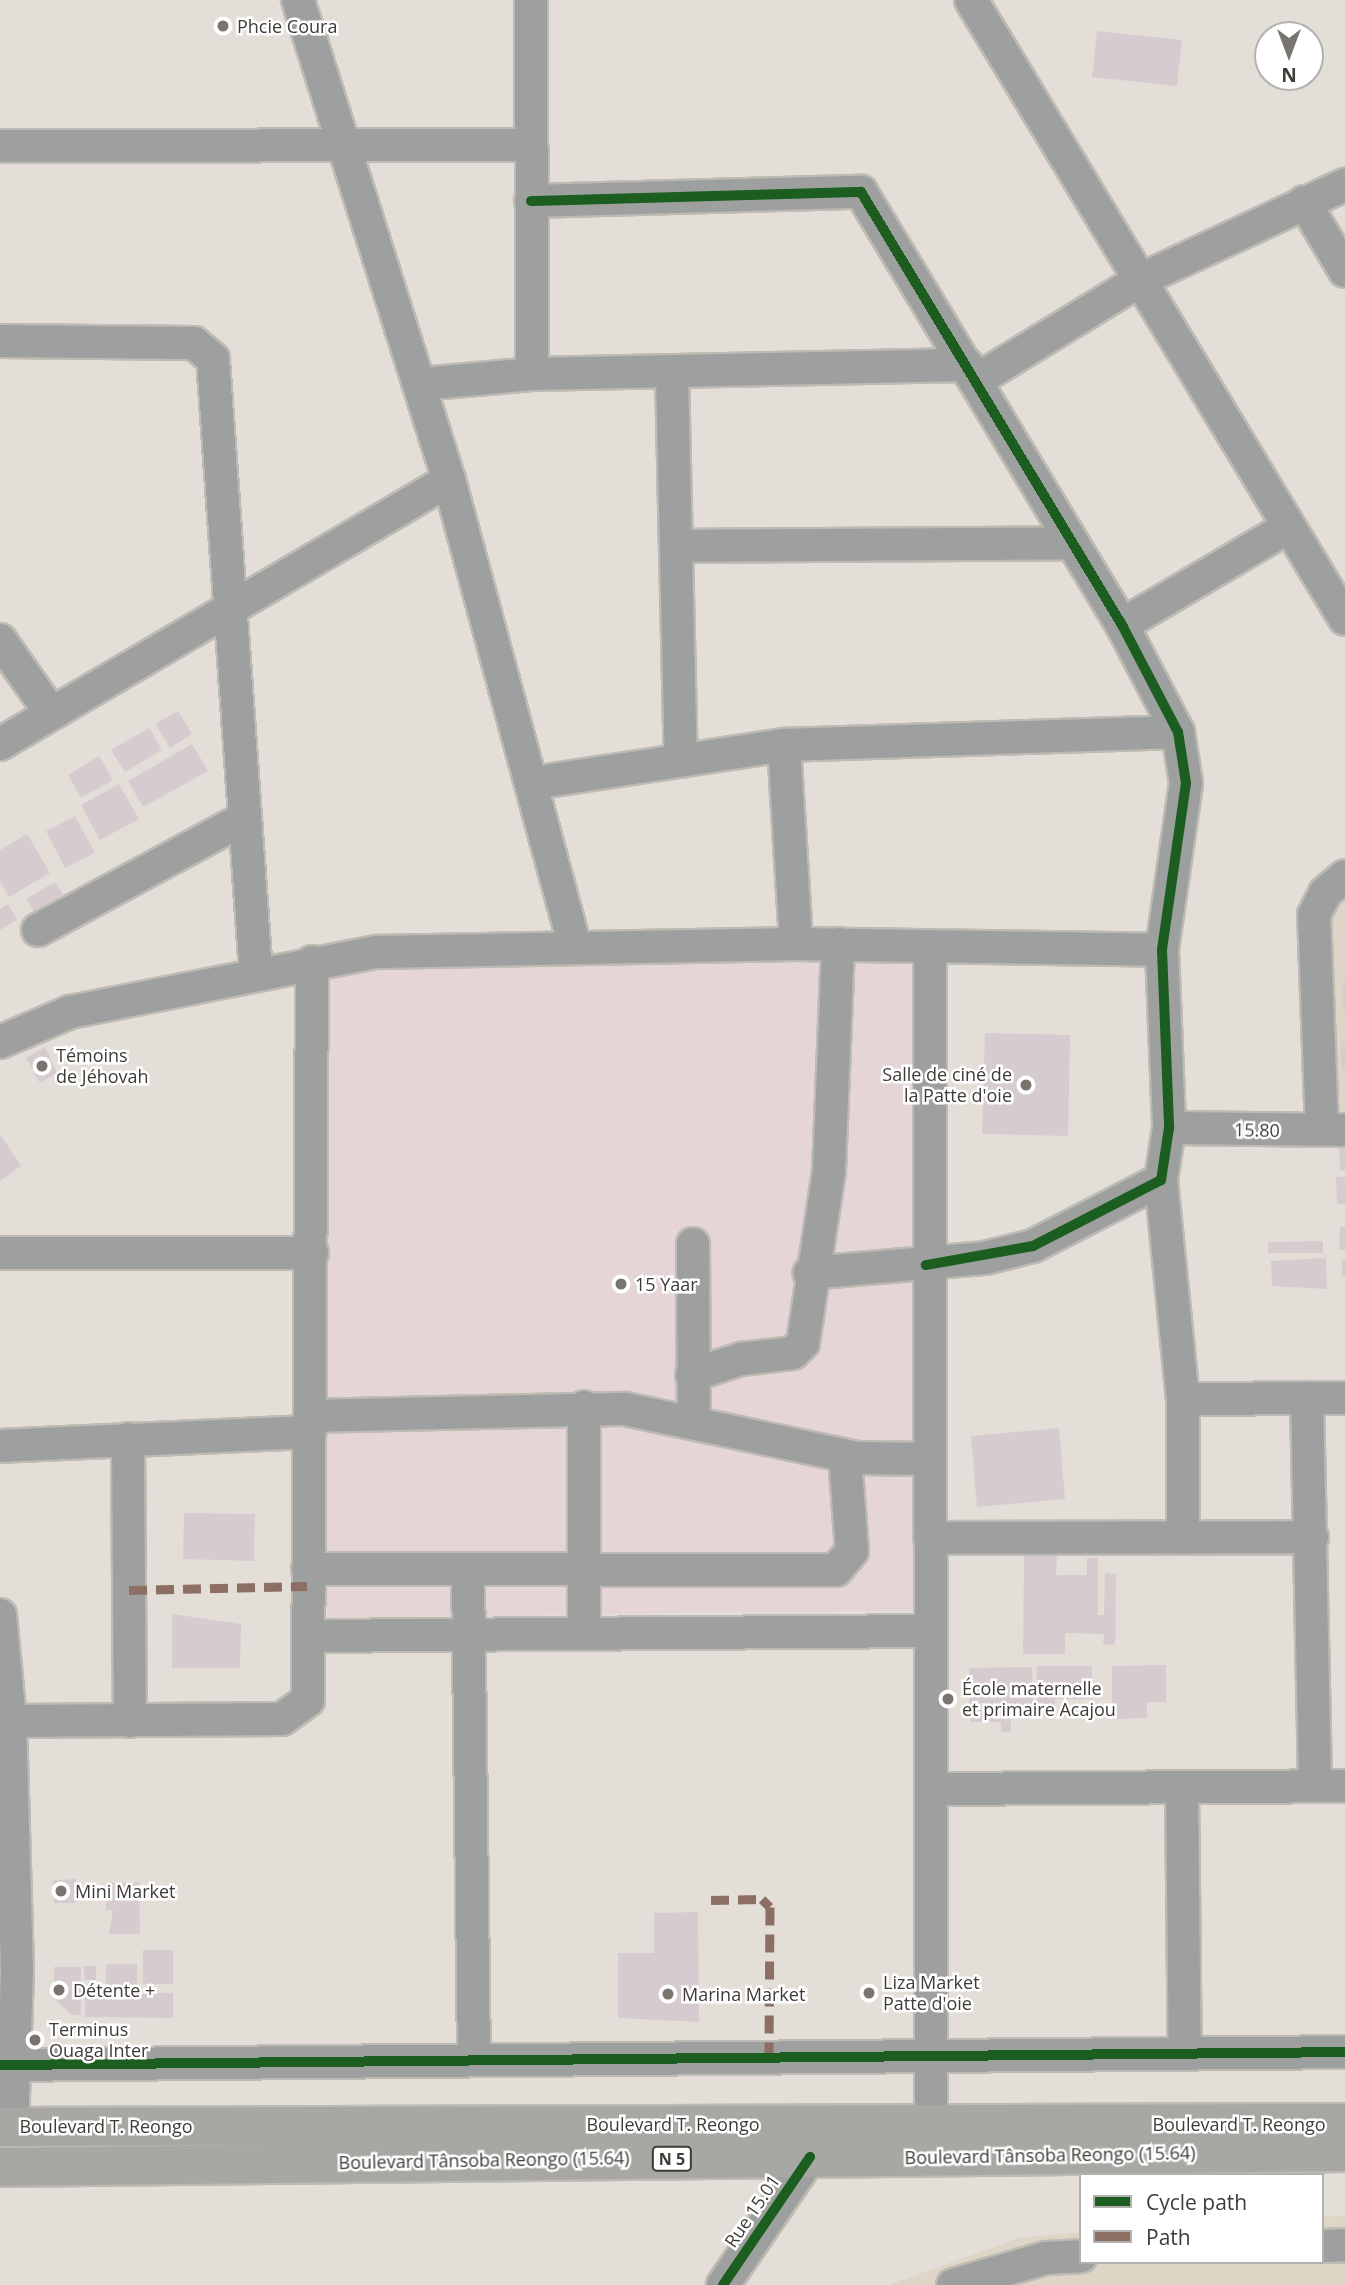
<!DOCTYPE html>
<html>
<head>
<meta charset="utf-8">
<style>
	body { margin:0 }
	#map { position:relative; width:1345px; height:2285px; overflow:hidden; background:#e3ded7; font-family:"Open Sans",sans-serif }
	div>[style] { position:absolute }
	.commercial>* { inset:0; background:#e5d5d7 }
	.built>* { inset:0; background:#dfd5c7 }
	.building>* { inset:0; background:#d6ccd0 }
	.roads { filter:drop-shadow(2px 0 #bebab4) drop-shadow(-2px 0 #bebab4) drop-shadow(0 2px #bebab4) drop-shadow(0 -2px #bebab4) }
	.minor>* { height:32px; margin:-16px; padding:0 16px; transform-origin:16px; border-radius:16px; background:#9e9f9f }
	.highway>* { height:38px; margin:-19px; padding:0 19px; transform-origin:19px; border-radius:19px; background:#a7a7a4 }
	.quiet>* { height:9px; margin-top:-4.5px; transform-origin:0; background:repeating-linear-gradient(90deg,#8d6e63 0 18px,transparent 0 27px) }
	.cycleway>* { height:10px; margin:-5px; padding:0 5px; transform-origin:5px; border-radius:5px; background:#1b5e20 }
	.dots>* { width:19px; height:19px; translate:-50% -50%; box-sizing:border-box; border:4px solid #fff; border-radius:50% }
	span { translate:-50% -50%; white-space:nowrap; text-align:center; line-height:1.15; -webkit-text-stroke:5px #fff; paint-order:stroke }
	.shield-label span { padding:2px 5px; background:#fff; border:2px solid; border-radius:5px; -webkit-text-stroke-width:0 }
	.shield-label { font-size:16px; color:#3f3b36; font-weight:700 }
	.poi-label { font-size:18px; color:#3f3b36 }
	.left { translate:0 -50%; text-align:left }
	.right { translate:-100% -50%; text-align:right }
	.street-label { font-size:18px; color:#3f3b36 }
	.legend { position:absolute; left:1079px; top:2173px; width:245px; height:91px; box-sizing:border-box; background:#fff; border:2px solid #b2b1af; margin:0; padding:9px 12px; list-style:none; font-size:21px; color:#3f3b36 }
	.legend li { display:flex; align-items:center; gap:14px; height:35px }
	.legend b { width:35px; border:2px solid #b2b1af }
	.north { position:absolute; left:1254px; top:21px; width:70px; height:70px; box-sizing:border-box; background:#fff; border:2px solid #b2b1af; border-radius:50%; rotate:180deg; font-size:19px; font-weight:700; line-height:28px; text-align:center; color:#3f3b36 }
	.north::after { content:''; display:block; margin:auto; width:24px; height:32px; background:#78746e; clip-path:polygon(50% 0,100% 100%,50% 72%,0 100%) }
</style>
</head>
<body>
<div id="map">
	<div class="commercial">
		<div style="clip-path:polygon(582px 947px,914px 964px,913px 1610px,327px 1618px,327px 965px)"></div>
	</div>
	<div class="built">
		<div style="clip-path:polygon(1345px 894px,1345px 1116px,1333px 1104px,1333px 902px)"></div>
		<div style="clip-path:polygon(1345px 2216px,1345px 2285px,889px 2285px,1019px 2238px,1081px 2232px,1081px 2262px,1322px 2262px,1322px 2217px)"></div>
	</div>
	<div class="building">
		<div style="clip-path:polygon(1097px 31px,1182px 40px,1177px 86px,1092px 77px)"></div>
		<div style="clip-path:polygon(178px 711px,192px 734px,170px 748px,155px 724px)"></div>
		<div style="clip-path:polygon(149px 728px,162px 750px,125px 772px,111px 750px)"></div>
		<div style="clip-path:polygon(192px 744px,208px 771px,143px 807px,128px 781px)"></div>
		<div style="clip-path:polygon(99px 756px,113px 780px,81px 798px,68px 775px)"></div>
		<div style="clip-path:polygon(119px 784px,139px 819px,100px 840px,81px 805px)"></div>
		<div style="clip-path:polygon(75px 816px,95px 853px,65px 868px,46px 831px)"></div>
		<div style="clip-path:polygon(27px 834px,50px 873px,9px 897px,0 881px,0 850px)"></div>
		<div style="clip-path:polygon(55px 882px,63px 894px,34px 912px,26px 899px)"></div>
		<div style="clip-path:polygon(8px 904px,17px 920px,0 930px,0 909px)"></div>
		<div style="clip-path:polygon(1342px 983px,1345px 983px,1345px 1009px,1343px 1009px)"></div>
		<div style="clip-path:polygon(985px 1033px,1070px 1035px,1068px 1136px,982px 1134px)"></div>
		<div style="clip-path:polygon(1345px 1041px,1345px 1070px,1341px 1070px,1341px 1042px)"></div>
		<div style="clip-path:polygon(45px 1047px,57px 1073px,40px 1083px,26px 1058px)"></div>
		<div style="clip-path:polygon(0 1134px,21px 1166px,0 1181px)"></div>
		<div style="clip-path:polygon(1339px 1145px,1345px 1145px,1345px 1170px,1340px 1171px)"></div>
		<div style="clip-path:polygon(1336px 1177px,1345px 1177px,1345px 1204px,1337px 1204px)"></div>
		<div style="clip-path:polygon(1340px 1226px,1345px 1227px,1345px 1250px,1339px 1250px)"></div>
		<div style="clip-path:polygon(1323px 1241px,1323px 1253px,1268px 1253px,1268px 1242px)"></div>
		<div style="clip-path:polygon(1326px 1258px,1327px 1289px,1272px 1286px,1271px 1261px)"></div>
		<div style="clip-path:polygon(1342px 1260px,1345px 1260px,1345px 1276px,1342px 1276px)"></div>
		<div style="clip-path:polygon(1059px 1428px,1065px 1499px,977px 1507px,971px 1436px)"></div>
		<div style="clip-path:polygon(184px 1513px,255px 1514px,254px 1561px,183px 1559px)"></div>
		<div style="clip-path:polygon(1024px 1554px,1057px 1555px,1056px 1575px,1087px 1575px,1087px 1558px,1098px 1558px,1098px 1615px,1104px 1615px,1105px 1573px,1116px 1574px,1115px 1645px,1103px 1644px,1104px 1634px,1065px 1633px,1065px 1654px,1023px 1654px)"></div>
		<div style="clip-path:polygon(172px 1614px,241px 1624px,240px 1668px,172px 1668px)"></div>
		<div style="clip-path:polygon(1166px 1665px,1166px 1702px,1147px 1702px,1147px 1718px,1112px 1719px,1112px 1666px)"></div>
		<div style="clip-path:polygon(1037px 1666px,1092px 1666px,1092px 1699px,1055px 1699px,1055px 1717px,1037px 1717px)"></div>
		<div style="clip-path:polygon(1032px 1667px,1033px 1719px,1011px 1719px,1011px 1732px,1001px 1732px,1001px 1722px,970px 1722px,969px 1668px)"></div>
		<div style="clip-path:polygon(76px 1879px,76px 1903px,54px 1903px,53px 1880px)"></div>
		<div style="clip-path:polygon(139px 1882px,140px 1934px,109px 1934px,113px 1910px,106px 1910px,106px 1883px)"></div>
		<div style="clip-path:polygon(698px 1912px,699px 2022px,618px 2018px,618px 1953px,654px 1953px,654px 1913px)"></div>
		<div style="clip-path:polygon(143px 1950px,173px 1950px,173px 1984px,143px 1984px)"></div>
		<div style="clip-path:polygon(106px 1964px,137px 1964px,137px 1990px,106px 1990px)"></div>
		<div style="clip-path:polygon(84px 1966px,96px 1966px,96px 1980px,84px 1980px)"></div>
		<div style="clip-path:polygon(54px 1967px,81px 1967px,81px 2015px,72px 2015px,54px 1999px)"></div>
		<div style="clip-path:polygon(85px 1992px,173px 1993px,173px 2018px,85px 2017px)"></div>
	</div>
	<div class="roads">
		<div class="minor">
			<div style="left:298px;top:0;width:503px;rotate:72.54deg"></div>
			<div style="left:449px;top:480px;width:483px;rotate:74.9deg"></div>
			<div style="left:531px;top:0;width:374px;rotate:89.8deg"></div>
			<div style="left:971px;top:0;width:723px;rotate:58.86deg"></div>
			<div style="left:0;top:146px;width:530px;rotate:-0.11deg"></div>
			<div style="left:531px;top:201px;width:330px;rotate:-1.6deg"></div>
			<div style="left:861px;top:192px;width:506px;rotate:58.92deg"></div>
			<div style="left:1122px;top:625px;width:121px;rotate:62.4deg"></div>
			<div style="left:1178px;top:732px;width:52px;rotate:81.1deg"></div>
			<div style="left:1186px;top:783px;width:169px;rotate:98.2deg"></div>
			<div style="left:1162px;top:950px;width:178px;rotate:87.7deg"></div>
			<div style="left:1169px;top:1128px;width:53px;rotate:98.7deg"></div>
			<div style="left:1161px;top:1180px;width:144px;rotate:152.7deg"></div>
			<div style="left:1033px;top:1246px;width:49px;rotate:166deg"></div>
			<div style="left:985px;top:1258px;width:176px;rotate:175.1deg"></div>
			<div style="left:1304px;top:202px;width:80px;rotate:59.3deg"></div>
			<div style="left:0;top:341px;width:194px;rotate:0.6deg"></div>
			<div style="left:194px;top:343px;width:25px;rotate:40deg"></div>
			<div style="left:213px;top:359px;width:617px;rotate:86deg"></div>
			<div style="left:672px;top:374px;width:387px;rotate:88.7deg"></div>
			<div style="left:977px;top:380px;width:191px;rotate:-31.5deg"></div>
			<div style="left:1140px;top:280px;width:226px;rotate:-24.9deg"></div>
			<div style="left:421px;top:384px;width:111px;rotate:-5.1deg"></div>
			<div style="left:532px;top:374px;width:435px;rotate:-1.2deg"></div>
			<div style="left:676px;top:546px;width:395px;rotate:-0.4deg"></div>
			<div style="left:1122px;top:625px;width:191px;rotate:-30.5deg"></div>
			<div style="left:0;top:640px;width:89px;rotate:55.1deg"></div>
			<div style="left:0;top:744px;width:521px;rotate:-30.45deg"></div>
			<div style="left:784px;top:745px;width:199px;rotate:86.5deg"></div>
			<div style="left:533px;top:783px;width:254px;rotate:-8.6deg"></div>
			<div style="left:784px;top:745px;width:394px;rotate:-1.9deg"></div>
			<div style="left:38px;top:930px;width:235px;rotate:-28.4deg"></div>
			<div style="left:930px;top:947px;width:1175px;rotate:89.95deg"></div>
			<div style="left:0;top:1042px;width:76px;rotate:-23.2deg"></div>
			<div style="left:70px;top:1012px;width:313px;rotate:-11.1deg"></div>
			<div style="left:377px;top:952px;width:419px;rotate:-1.1deg"></div>
			<div style="left:796px;top:944px;width:366px;rotate:0.9deg"></div>
			<div style="left:1169px;top:1128px;width:176px;rotate:0.7deg"></div>
			<div style="left:1322px;top:1130px;width:215px;rotate:-92.1deg"></div>
			<div style="left:1314px;top:915px;width:25px;rotate:-63deg"></div>
			<div style="left:1325px;top:893px;width:26px;rotate:-40deg"></div>
			<div style="left:1161px;top:1180px;width:220px;rotate:84.3deg"></div>
			<div style="left:1183px;top:1399px;width:139px;rotate:90deg"></div>
			<div style="left:693px;top:1244px;width:178px;rotate:89.7deg"></div>
			<div style="left:0;top:1253px;width:312px"></div>
			<div style="left:692px;top:1375px;width:52px;rotate:-18.1deg"></div>
			<div style="left:741px;top:1359px;width:52px;rotate:-6.6deg"></div>
			<div style="left:793px;top:1353px;width:14px;rotate:-45deg"></div>
			<div style="left:803px;top:1343px;width:174px;rotate:-81.4deg"></div>
			<div style="left:829px;top:1171px;width:227px;rotate:-87.7deg"></div>
			<div style="left:1307px;top:1398px;width:388px;rotate:88.8deg"></div>
			<div style="left:1183px;top:1399px;width:162px;rotate:-0.4deg"></div>
			<div style="left:311px;top:1416px;width:314px;rotate:-1.3deg"></div>
			<div style="left:625px;top:1409px;width:238px;rotate:11.9deg"></div>
			<div style="left:858px;top:1458px;width:70px;rotate:0.8deg"></div>
			<div style="left:128px;top:1439px;width:282px;rotate:89.6deg"></div>
			<div style="left:0;top:1446px;width:310px;rotate:-2.6deg"></div>
			<div style="left:930px;top:1538px;width:382px;rotate:-0.1deg"></div>
			<div style="left:308px;top:1569px;width:528px;rotate:0.11deg"></div>
			<div style="left:836px;top:1570px;width:25px;rotate:-50deg"></div>
			<div style="left:852px;top:1551px;width:95px;rotate:-94.2deg"></div>
			<div style="left:468px;top:1569px;width:489px;rotate:89.3deg"></div>
			<div style="left:0;top:1615px;width:106px;rotate:84.6deg"></div>
			<div style="left:10px;top:1721px;width:249px;rotate:88.4deg"></div>
			<div style="left:17px;top:1970px;width:156px;rotate:91.8deg"></div>
			<div style="left:584px;top:1634px;width:227px;rotate:-90deg"></div>
			<div style="left:309px;top:1636px;width:621px;rotate:-0.46deg"></div>
			<div style="left:10px;top:1721px;width:272px;rotate:-0.4deg"></div>
			<div style="left:282px;top:1719px;width:32px;rotate:-36deg"></div>
			<div style="left:308px;top:1700px;width:738px;rotate:-89.69deg"></div>
			<div style="left:933px;top:1789px;width:412px;rotate:-0.4deg"></div>
			<div style="left:1182px;top:1789px;width:265px;rotate:89.4deg"></div>
			<div style="left:0;top:2065px;width:1345px;rotate:-0.55deg"></div>
			<div style="left:1322px;top:2246px;width:23px;rotate:-2deg"></div>
			<div style="left:723px;top:2285px;width:155px;rotate:-55.8deg"></div>
			<div style="left:953px;top:2285px;width:97px;rotate:-16.2deg"></div>
			<div style="left:1046px;top:2258px;width:35px;rotate:-3deg"></div>
		</div>
		<div class="highway">
			<div style="left:0;top:2127px;width:1345px;rotate:-0.17deg"></div>
			<div style="left:0;top:2167px;width:1345px;rotate:-0.64deg"></div>
		</div>
	</div>
	<div class="quiet">
		<div style="left:129px;top:1590px;width:178px;rotate:-1.3deg"></div>
		<div style="left:711px;top:1900px;width:51px;rotate:-1.1deg"></div>
		<div style="left:762px;top:1899px;width:11px;rotate:45deg"></div>
		<div style="left:770px;top:1907px;width:147px;rotate:90.4deg"></div>
	</div>
	<div class="cycleway">
		<div style="left:531px;top:201px;width:330px;rotate:-1.6deg"></div>
		<div style="left:861px;top:192px;width:506px;rotate:58.92deg"></div>
		<div style="left:1122px;top:625px;width:121px;rotate:62.4deg"></div>
		<div style="left:1178px;top:732px;width:52px;rotate:81.1deg"></div>
		<div style="left:1186px;top:783px;width:169px;rotate:98.2deg"></div>
		<div style="left:1162px;top:950px;width:178px;rotate:87.7deg"></div>
		<div style="left:1169px;top:1128px;width:53px;rotate:98.7deg"></div>
		<div style="left:1161px;top:1180px;width:144px;rotate:152.7deg"></div>
		<div style="left:1033px;top:1246px;width:109px;rotate:169.9deg"></div>
		<div style="left:0;top:2065px;width:1345px;rotate:-0.55deg"></div>
		<div style="left:723px;top:2285px;width:155px;rotate:-55.8deg"></div>
	</div>
	<div class="dots">
		<div style="left:223px;top:26px;background:#78746e"></div>
		<div style="left:42px;top:1066px;background:#78746e"></div>
		<div style="left:1026px;top:1085px;background:#78746e"></div>
		<div style="left:621px;top:1284px;background:#78746e"></div>
		<div style="left:948px;top:1699px;background:#78746e"></div>
		<div style="left:61px;top:1891px;background:#78746e"></div>
		<div style="left:59px;top:1990px;background:#78746e"></div>
		<div style="left:869px;top:1993px;background:#78746e"></div>
		<div style="left:668px;top:1994px;background:#78746e"></div>
		<div style="left:35px;top:2040px;background:#78746e"></div>
	</div>
	<div class="shield-label">
		<span style="left:672px;top:2159px">N 5</span>
	</div>
	<div class="poi-label">
		<span class="left" style="left:237px;top:26px">Phcie Coura</span>
		<span class="left" style="left:56px;top:1066px">Témoins<br>de Jéhovah</span>
		<span class="right" style="left:1012px;top:1085px">Salle de ciné de<br>la Patte d'oie</span>
		<span class="left" style="left:635px;top:1284px">15 Yaar</span>
		<span class="left" style="left:962px;top:1699px">École maternelle<br>et primaire Acajou</span>
		<span class="left" style="left:75px;top:1891px">Mini Market</span>
		<span class="left" style="left:883px;top:1993px">Liza Market<br>Patte d'oie</span>
		<span class="left" style="left:73px;top:1990px">Détente +</span>
		<span class="left" style="left:682px;top:1994px">Marina Market</span>
		<span class="left" style="left:49px;top:2040px">Terminus<br>Ouaga Inter</span>
	</div>
	<div class="street-label">
		<span style="left:1257px;top:1130px;rotate:1deg">15.80</span>
		<span style="left:673px;top:2124px">Boulevard T. Reongo</span>
		<span style="left:1239px;top:2124px">Boulevard T. Reongo</span>
		<span style="left:106px;top:2126px">Boulevard T. Reongo</span>
		<span style="left:1050px;top:2155px;rotate:-1deg">Boulevard Tânsoba Reongo (15.64)</span>
		<span style="left:484px;top:2160px;rotate:-1deg">Boulevard Tânsoba Reongo (15.64)</span>
		<span style="left:752px;top:2211px;rotate:-56deg">Rue 15.01</span>
	</div>
	<ul class="legend">
	<li><b style="height:9px;background:#1b5e20"></b>Cycle path</li>
	<li><b style="height:9px;background:#8d6e63"></b>Path</li>
	</ul>
	<div class="north">N</div>
</div>
</body>
</html>
